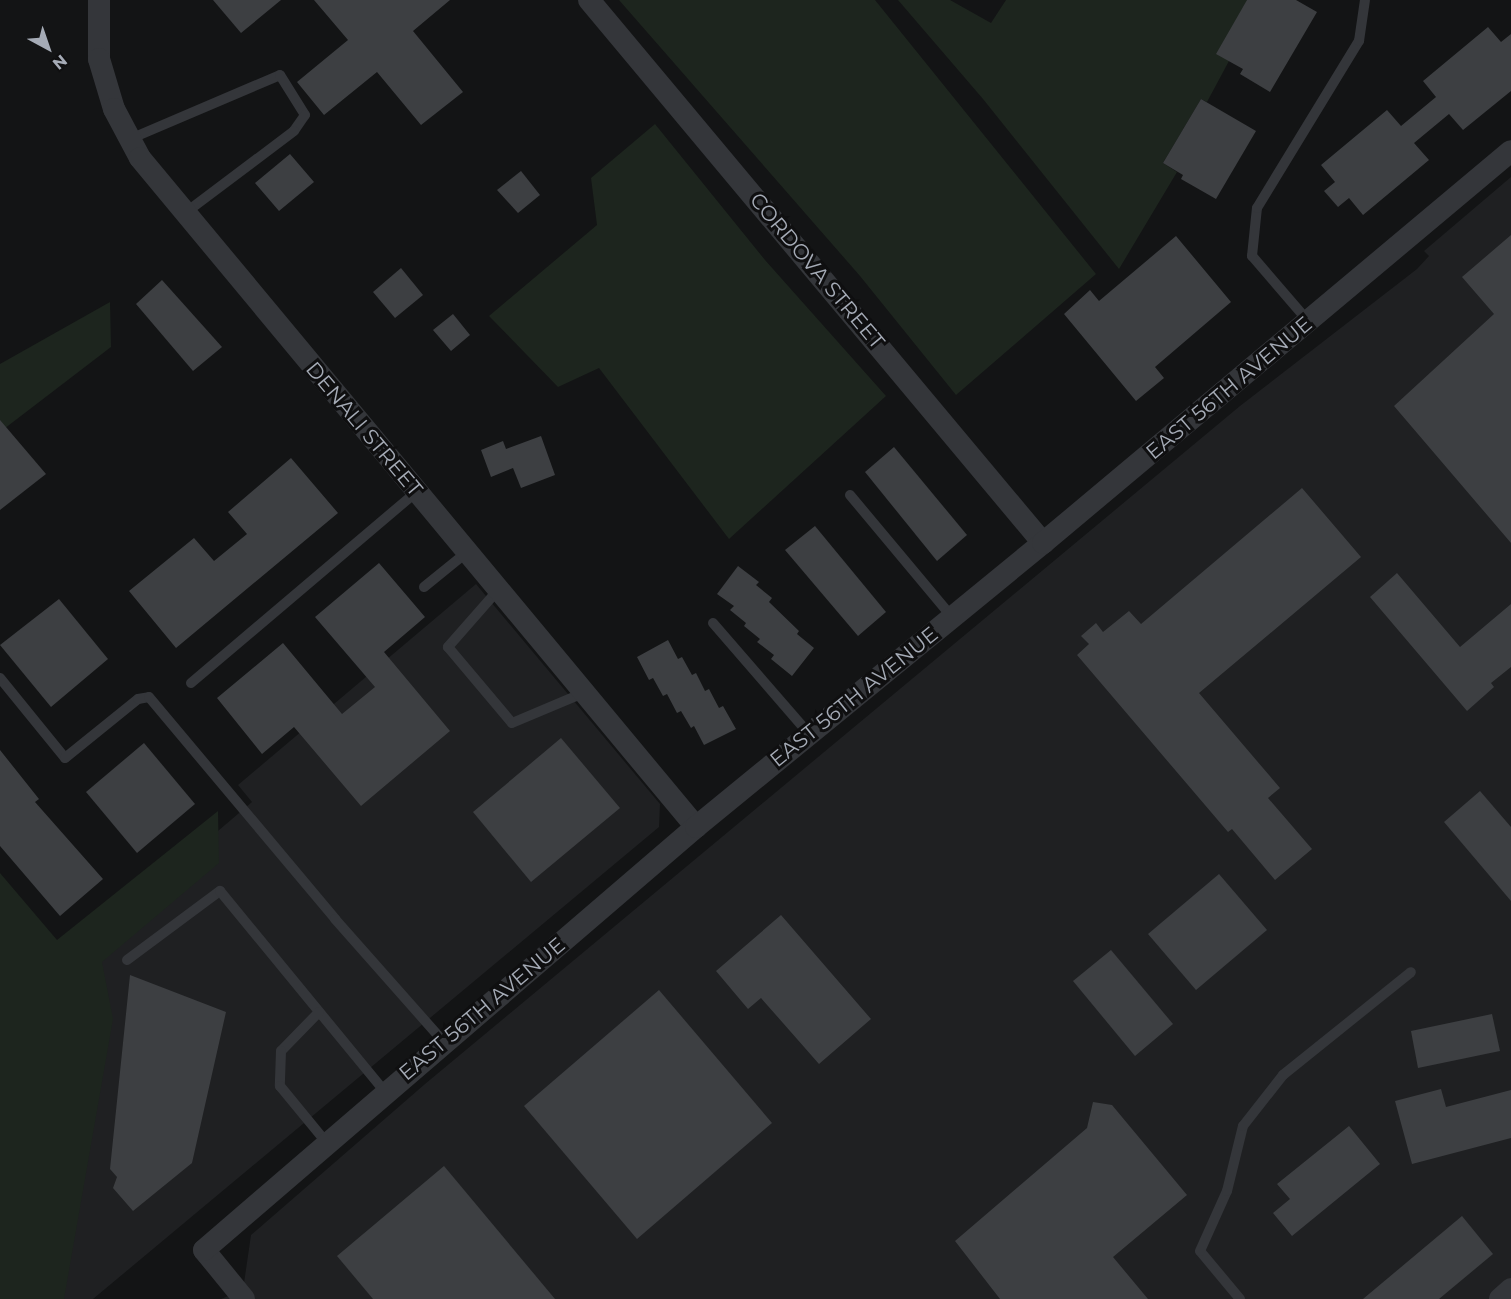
<!DOCTYPE html>
<html>
<head>
<meta charset="utf-8">
<style>
	body { margin:0 }
	#map { position:relative; width:1511px; height:1299px; overflow:hidden; background:#131415; font-family:Montserrat,sans-serif }
	div>[style] { position:absolute }
	.built>* { inset:0; background:#1f2022 }
	.green>* { inset:0; background:#1d251e }
	.building>* { inset:0; background:#3d3f42 }
	.lane>* { height:10px; margin:-5px; padding:0 5px; transform-origin:5px; border-radius:5px; background:#34363a }
	.street>* { height:22px; margin:-11px; padding:0 11px; transform-origin:11px; border-radius:11px; background:#34363a }
	span { translate:-50% -50%; white-space:nowrap; text-align:center; line-height:1.15; -webkit-text-stroke:6px #0f0f10; paint-order:stroke }
	.street-label { font-size:21px; color:#a5abb6 }
	.north { position:absolute; left:18px; top:18px; width:60px; height:60px; -webkit-text-stroke:4px #0f0f10; paint-order:stroke; rotate:140deg; font-size:16px; font-weight:700; line-height:24px; text-align:center; color:#a5abb6 }
	.north::after { content:''; display:block; margin:auto; width:21px; height:27px; background:#a5abb6; clip-path:polygon(50% 0,100% 100%,50% 72%,0 100%) }
</style>
</head>
<body>
<div id="map">
	<div class="built">
		<div style="clip-path:polygon(1511px 177px,1511px 1299px,221px 1299px,243px 1290px,251px 1235px,425px 1084px,1079px 540px,1240px 406px,1417px 269px,1429px 256px,1424px 251px)"></div>
		<div style="clip-path:polygon(476px 584px,660px 804px,659px 827px,93px 1299px,50px 1299px,71px 956px,252px 802px,238px 785px)"></div>
	</div>
	<div class="green">
		<div style="clip-path:polygon(619px 0,875px 0,1096px 274px,956px 395px,860px 276px)"></div>
		<div style="clip-path:polygon(898px 0,950px 0,991px 23px,1006px 0,1247px 0,1229px 61px,1207px 102px,1201px 99px,1163px 163px,1177px 172px,1119px 269px,983px 99px)"></div>
		<div style="clip-path:polygon(655px 124px,765px 260px,886px 396px,729px 539px,599px 368px,558px 387px,489px 316px,597px 225px,591px 178px)"></div>
		<div style="clip-path:polygon(110px 302px,111px 347px,0 432px,0 364px)"></div>
		<div style="clip-path:polygon(218px 811px,219px 863px,102px 962px,113px 1019px,64px 1299px,0 1299px,0 873px,57px 940px)"></div>
	</div>
	<div class="building">
		<div style="clip-path:polygon(213px 0,281px 0,241px 33px)"></div>
		<div style="clip-path:polygon(314px 0,450px 0,413px 31px,463px 92px,421px 125px,377px 72px,324px 115px,297px 82px,348px 40px)"></div>
		<div style="clip-path:polygon(1247px 0,1296px 0,1317px 12px,1270px 92px,1240px 74px,1243px 69px,1216px 54px)"></div>
		<div style="clip-path:polygon(1488px 27px,1501px 42px,1511px 34px,1511px 91px,1463px 130px,1449px 114px,1414px 143px,1429px 160px,1363px 215px,1349px 198px,1338px 207px,1324px 191px,1335px 182px,1321px 165px,1387px 110px,1401px 126px,1436px 97px,1423px 81px)"></div>
		<div style="clip-path:polygon(1201px 99px,1256px 131px,1216px 199px,1181px 179px,1183px 175px,1163px 163px)"></div>
		<div style="clip-path:polygon(290px 154px,314px 182px,279px 211px,255px 183px)"></div>
		<div style="clip-path:polygon(521px 171px,540px 195px,518px 213px,497px 190px)"></div>
		<div style="clip-path:polygon(1511px 235px,1511px 543px,1394px 406px,1494px 314px,1462px 277px)"></div>
		<div style="clip-path:polygon(1176px 236px,1231px 302px,1155px 367px,1164px 378px,1136px 401px,1064px 314px,1090px 290px,1099px 301px)"></div>
		<div style="clip-path:polygon(401px 268px,423px 295px,395px 318px,373px 292px)"></div>
		<div style="clip-path:polygon(162px 280px,222px 347px,193px 371px,136px 304px)"></div>
		<div style="clip-path:polygon(453px 314px,470px 335px,451px 351px,433px 330px)"></div>
		<div style="clip-path:polygon(0 420px,46px 474px,0 510px)"></div>
		<div style="clip-path:polygon(541px 436px,555px 475px,521px 488px,513px 468px,491px 477px,481px 450px,503px 441px,506px 449px)"></div>
		<div style="clip-path:polygon(894px 447px,967px 535px,937px 561px,865px 472px)"></div>
		<div style="clip-path:polygon(291px 458px,338px 513px,176px 648px,129px 591px,194px 538px,214px 561px,247px 534px,228px 512px)"></div>
		<div style="clip-path:polygon(1302px 488px,1361px 557px,1199px 693px,1280px 788px,1268px 798px,1312px 849px,1275px 880px,1232px 829px,1228px 832px,1077px 655px,1089px 644px,1081px 636px,1096px 623px,1103px 632px,1129px 611px,1141px 624px)"></div>
		<div style="clip-path:polygon(815px 526px,886px 612px,858px 636px,785px 550px)"></div>
		<div style="clip-path:polygon(379px 563px,425px 617px,384px 652px,450px 731px,361px 806px,294px 727px,262px 754px,217px 698px,283px 643px,342px 714px,375px 687px,315px 617px)"></div>
		<div style="clip-path:polygon(738px 566px,759px 582px,756px 585px,772px 598px,769px 602px,799px 631px,797px 634px,814px 648px,792px 676px,771px 659px,774px 655px,757px 642px,760px 639px,744px 626px,746px 623px,730px 610px,734px 606px,717px 594px)"></div>
		<div style="clip-path:polygon(1397px 573px,1460px 647px,1511px 604px,1511px 667px,1491px 683px,1494px 687px,1467px 711px,1370px 597px)"></div>
		<div style="clip-path:polygon(59px 599px,108px 659px,51px 707px,0 645px)"></div>
		<div style="clip-path:polygon(668px 640px,678px 659px,682px 657px,692px 675px,696px 673px,705px 691px,709px 689px,719px 708px,723px 706px,736px 729px,704px 745px,694px 726px,691px 728px,681px 711px,677px 713px,667px 694px,663px 696px,653px 678px,649px 680px,637px 657px)"></div>
		<div style="clip-path:polygon(561px 738px,620px 808px,531px 882px,473px 812px)"></div>
		<div style="clip-path:polygon(144px 743px,195px 804px,137px 853px,86px 792px)"></div>
		<div style="clip-path:polygon(0 750px,39px 799px,35px 802px,103px 879px,60px 916px,0 846px)"></div>
		<div style="clip-path:polygon(1480px 791px,1511px 827px,1511px 901px,1444px 822px)"></div>
		<div style="clip-path:polygon(1219px 874px,1267px 930px,1196px 990px,1148px 934px)"></div>
		<div style="clip-path:polygon(781px 915px,871px 1019px,819px 1064px,761px 998px,748px 1009px,716px 971px)"></div>
		<div style="clip-path:polygon(1111px 950px,1173px 1024px,1135px 1056px,1073px 981px)"></div>
		<div style="clip-path:polygon(130px 975px,226px 1012px,192px 1163px,133px 1211px,113px 1188px,117px 1177px,110px 1169px)"></div>
		<div style="clip-path:polygon(659px 990px,772px 1123px,637px 1239px,524px 1106px)"></div>
		<div style="clip-path:polygon(1492px 1014px,1500px 1051px,1418px 1068px,1411px 1031px)"></div>
		<div style="clip-path:polygon(1441px 1089px,1446px 1107px,1511px 1090px,1511px 1138px,1412px 1164px,1395px 1101px)"></div>
		<div style="clip-path:polygon(1093px 1102px,1112px 1105px,1187px 1195px,1113px 1257px,1148px 1299px,1000px 1299px,955px 1241px,1087px 1128px)"></div>
		<div style="clip-path:polygon(1349px 1126px,1380px 1164px,1292px 1236px,1273px 1213px,1290px 1199px,1277px 1184px)"></div>
		<div style="clip-path:polygon(444px 1166px,555px 1299px,373px 1299px,337px 1256px)"></div>
		<div style="clip-path:polygon(1462px 1216px,1493px 1254px,1439px 1299px,1363px 1299px)"></div>
	</div>
	<div class="lane">
		<div style="left:130px;top:139px;width:163px;rotate:-23.1deg"></div>
		<div style="left:280px;top:75px;width:47px;rotate:58deg"></div>
		<div style="left:305px;top:115px;width:19px;rotate:125deg"></div>
		<div style="left:294px;top:131px;width:136px;rotate:143deg"></div>
		<div style="left:1308px;top:321px;width:86px;rotate:-130.7deg"></div>
		<div style="left:1252px;top:256px;width:48px;rotate:-84.1deg"></div>
		<div style="left:1257px;top:208px;width:196px;rotate:-58.6deg"></div>
		<div style="left:1359px;top:41px;width:41px;rotate:-81.7deg"></div>
		<div style="left:850px;top:495px;width:159px;rotate:50.1deg"></div>
		<div style="left:424px;top:587px;width:55px;rotate:-39.1deg"></div>
		<div style="left:498px;top:590px;width:76px;rotate:131.3deg"></div>
		<div style="left:448px;top:647px;width:99px;rotate:49.9deg"></div>
		<div style="left:512px;top:723px;width:77px;rotate:-22.9deg"></div>
		<div style="left:713px;top:623px;width:147px;rotate:49.1deg"></div>
		<div style="left:0;top:678px;width:103px;rotate:50.9deg"></div>
		<div style="left:65px;top:758px;width:94px;rotate:-38.9deg"></div>
		<div style="left:138px;top:699px;width:11px;rotate:-10deg"></div>
		<div style="left:149px;top:697px;width:290px;rotate:50deg"></div>
		<div style="left:335px;top:919px;width:164px;rotate:48.5deg"></div>
		<div style="left:191px;top:683px;width:295px;rotate:-40.3deg"></div>
		<div style="left:127px;top:960px;width:116px;rotate:-36.6deg"></div>
		<div style="left:220px;top:891px;width:260px;rotate:50.6deg"></div>
		<div style="left:319px;top:1012px;width:54px;rotate:134.3deg"></div>
		<div style="left:281px;top:1051px;width:35px;rotate:92deg"></div>
		<div style="left:280px;top:1086px;width:72px;rotate:50.6deg"></div>
		<div style="left:1240px;top:1299px;width:62px;rotate:-129.8deg"></div>
		<div style="left:1200px;top:1251px;width:66px;rotate:-65.8deg"></div>
		<div style="left:1227px;top:1191px;width:67px;rotate:-76.2deg"></div>
		<div style="left:1243px;top:1126px;width:65px;rotate:-51.9deg"></div>
		<div style="left:1283px;top:1075px;width:164px;rotate:-38.8deg"></div>
	</div>
	<div class="street">
		<div style="left:99px;top:0;width:59px;rotate:90deg"></div>
		<div style="left:99px;top:59px;width:52px;rotate:73.3deg"></div>
		<div style="left:114px;top:109px;width:55px;rotate:62deg"></div>
		<div style="left:140px;top:158px;width:870px;rotate:50.27deg"></div>
		<div style="left:589px;top:0;width:708px;rotate:50.1deg"></div>
		<div style="left:244px;top:1299px;width:63px;rotate:-129.2deg"></div>
		<div style="left:204px;top:1250px;width:649px;rotate:-40.69deg"></div>
		<div style="left:696px;top:827px;width:448px;rotate:-39.3deg"></div>
		<div style="left:1043px;top:543px;width:610px;rotate:-39.95deg"></div>
		<div style="left:1500px;top:1299px;width:15px;rotate:-42deg"></div>
	</div>
	<div class="street-label">
		<span style="left:817px;top:271px;rotate:50deg">CORDOVA STREET</span>
		<span style="left:1229px;top:388px;rotate:-40deg">EAST 56TH AVENUE</span>
		<span style="left:364px;top:429px;rotate:50deg">DENALI STREET</span>
		<span style="left:854px;top:697px;rotate:-39deg">EAST 56TH AVENUE</span>
		<span style="left:482px;top:1009px;rotate:-40deg">EAST 56TH AVENUE</span>
	</div>
	<div class="north">N</div>
</div>
</body>
</html>
